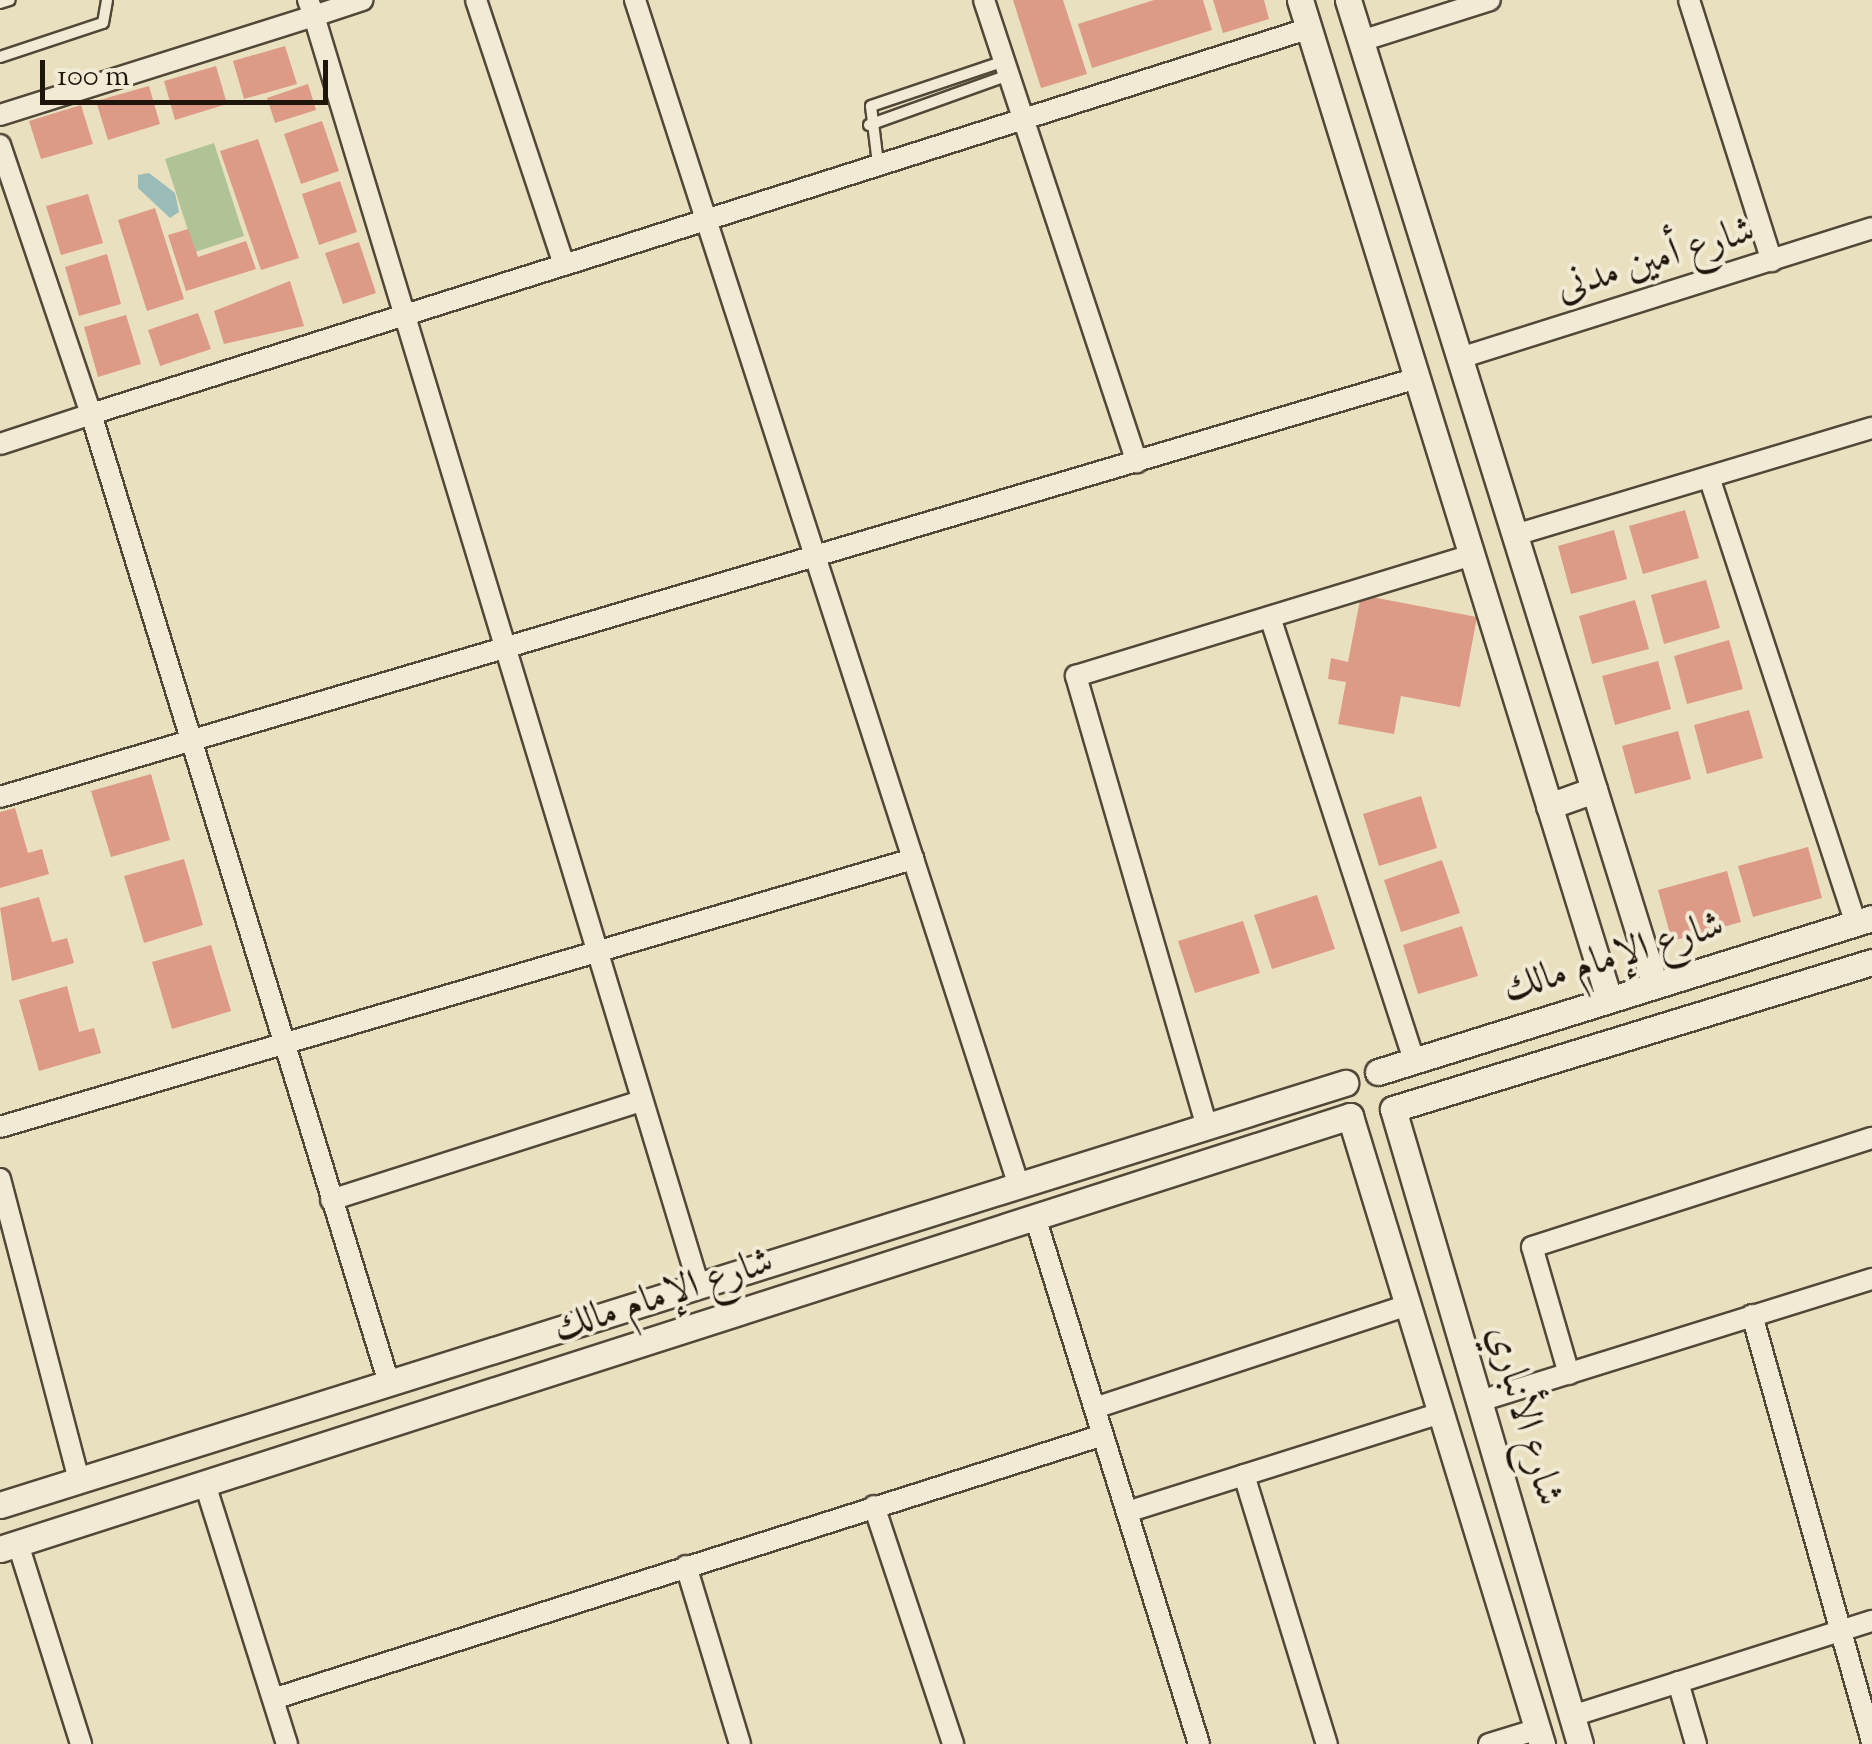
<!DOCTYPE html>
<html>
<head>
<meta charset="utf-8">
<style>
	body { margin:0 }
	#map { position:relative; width:1872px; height:1744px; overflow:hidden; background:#e9e0c0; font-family:"Sorts Mill Goudy",Amiri,serif }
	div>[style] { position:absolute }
	.green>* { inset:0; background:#b0c397 }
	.water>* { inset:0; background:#99bcb8 }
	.building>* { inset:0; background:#dd9a87 }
	.roads { filter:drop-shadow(2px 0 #524838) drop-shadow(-2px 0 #524838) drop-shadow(0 2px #524838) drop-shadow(0 -2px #524838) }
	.service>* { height:10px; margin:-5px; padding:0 5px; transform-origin:5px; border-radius:5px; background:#f1ebd6 }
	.minor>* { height:20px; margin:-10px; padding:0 10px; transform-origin:10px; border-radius:10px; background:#f1ebd6 }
	.tertiary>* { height:25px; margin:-12.5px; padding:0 12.5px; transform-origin:12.5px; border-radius:12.5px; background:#f1ebd6 }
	span { translate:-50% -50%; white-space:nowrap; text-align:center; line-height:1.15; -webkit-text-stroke:8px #f1ebd6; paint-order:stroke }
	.street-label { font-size:40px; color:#1f160b }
	.scale { position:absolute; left:40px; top:60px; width:288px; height:45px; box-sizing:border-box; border:5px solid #1f160b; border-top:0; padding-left:12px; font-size:30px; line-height:35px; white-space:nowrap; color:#1f160b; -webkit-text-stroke:8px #f1ebd6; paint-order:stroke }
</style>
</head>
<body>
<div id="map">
	<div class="green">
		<div style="clip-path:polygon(214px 143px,244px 236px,195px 252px,165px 159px)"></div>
	</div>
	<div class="water">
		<div style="clip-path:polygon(149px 173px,175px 193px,179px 212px,170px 218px,138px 188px,138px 175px)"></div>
	</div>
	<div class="building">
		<div style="clip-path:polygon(1013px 0,1063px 0,1087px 74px,1041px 88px)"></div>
		<div style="clip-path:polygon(1154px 0,1203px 0,1212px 30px,1092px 68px,1078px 24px)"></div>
		<div style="clip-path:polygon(1213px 0,1264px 0,1269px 19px,1223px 33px)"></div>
		<div style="clip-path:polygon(285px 46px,297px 84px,244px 99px,233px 61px)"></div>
		<div style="clip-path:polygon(216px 66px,227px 104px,175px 120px,164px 81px)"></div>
		<div style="clip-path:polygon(308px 84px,316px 110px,275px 123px,267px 98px)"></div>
		<div style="clip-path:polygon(149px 86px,160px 124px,108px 140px,96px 101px)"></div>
		<div style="clip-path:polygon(81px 105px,93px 144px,41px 159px,29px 121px)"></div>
		<div style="clip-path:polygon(322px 121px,339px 171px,301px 184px,284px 134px)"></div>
		<div style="clip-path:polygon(258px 139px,299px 258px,261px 270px,220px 151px)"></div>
		<div style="clip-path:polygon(340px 181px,357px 232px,319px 245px,302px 194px)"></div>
		<div style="clip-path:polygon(88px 194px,103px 243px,61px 255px,46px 206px)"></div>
		<div style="clip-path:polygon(155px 208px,184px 299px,147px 311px,118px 220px)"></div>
		<div style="clip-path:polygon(188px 229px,198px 257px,246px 241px,256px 269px,186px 291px,168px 235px)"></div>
		<div style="clip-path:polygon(359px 242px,376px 293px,343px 304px,325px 253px)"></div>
		<div style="clip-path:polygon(107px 254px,121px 304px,79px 316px,65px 267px)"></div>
		<div style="clip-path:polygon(290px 281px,304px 326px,224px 344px,214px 311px)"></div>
		<div style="clip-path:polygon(198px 313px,211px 349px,160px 366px,148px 330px)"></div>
		<div style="clip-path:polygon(126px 315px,141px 364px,98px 377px,84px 327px)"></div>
		<div style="clip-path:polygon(1685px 510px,1699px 558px,1643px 574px,1629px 526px)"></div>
		<div style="clip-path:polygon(1614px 530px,1627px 579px,1571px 594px,1558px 546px)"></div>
		<div style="clip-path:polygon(1706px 580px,1720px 628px,1664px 644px,1651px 595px)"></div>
		<div style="clip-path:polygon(1361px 595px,1477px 617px,1460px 707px,1401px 696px,1394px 734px,1338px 724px,1346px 682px,1328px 679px,1331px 658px,1348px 662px)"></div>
		<div style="clip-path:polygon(1635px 600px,1649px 649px,1592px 664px,1579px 616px)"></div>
		<div style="clip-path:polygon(1729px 640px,1743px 689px,1687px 704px,1674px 656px)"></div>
		<div style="clip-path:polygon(1658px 661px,1671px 709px,1615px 725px,1602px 676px)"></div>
		<div style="clip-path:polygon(1749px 710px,1763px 758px,1707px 774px,1694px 725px)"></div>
		<div style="clip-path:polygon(1678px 731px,1691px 779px,1635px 794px,1622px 746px)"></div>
		<div style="clip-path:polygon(151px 774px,170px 840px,111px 857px,91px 791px)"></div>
		<div style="clip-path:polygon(1421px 796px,1437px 848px,1379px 866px,1363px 814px)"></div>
		<div style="clip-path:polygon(15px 808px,28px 853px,42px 849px,49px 874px,0 888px,0 812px)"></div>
		<div style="clip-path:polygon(1808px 847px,1822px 898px,1753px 917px,1738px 866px)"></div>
		<div style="clip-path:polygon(184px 859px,203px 925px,144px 943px,124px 876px)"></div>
		<div style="clip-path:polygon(1442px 860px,1460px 913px,1401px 932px,1384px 880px)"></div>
		<div style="clip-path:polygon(1727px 871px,1741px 922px,1672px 941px,1658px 890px)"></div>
		<div style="clip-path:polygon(1317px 895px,1335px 949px,1272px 969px,1254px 915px)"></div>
		<div style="clip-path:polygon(39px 897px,52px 942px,67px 938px,74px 963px,12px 981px,0 908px)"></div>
		<div style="clip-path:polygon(1243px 921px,1260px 973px,1195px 993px,1178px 941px)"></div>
		<div style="clip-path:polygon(1462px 926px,1478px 976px,1418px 994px,1403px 945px)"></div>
		<div style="clip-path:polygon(211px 945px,231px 1011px,172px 1029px,152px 962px)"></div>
		<div style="clip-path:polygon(67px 986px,79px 1032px,94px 1028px,101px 1053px,39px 1071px,19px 1000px)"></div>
	</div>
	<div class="roads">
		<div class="service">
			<div style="left:0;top:3px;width:10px;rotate:-17deg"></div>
			<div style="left:0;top:57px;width:108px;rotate:-18.3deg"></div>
			<div style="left:103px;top:23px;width:23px;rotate:-80deg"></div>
			<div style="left:869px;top:125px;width:149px;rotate:-19.7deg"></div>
			<div style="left:878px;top:164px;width:58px;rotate:-96.9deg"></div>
			<div style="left:871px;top:106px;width:141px;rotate:-18.6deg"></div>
		</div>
		<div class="minor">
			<div style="left:308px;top:0;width:17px;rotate:69deg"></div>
			<div style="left:314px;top:16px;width:51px;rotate:-18.4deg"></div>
			<div style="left:476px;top:0;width:279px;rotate:71.6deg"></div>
			<div style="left:564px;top:265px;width:783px;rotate:-17.62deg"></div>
			<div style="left:635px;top:0;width:1247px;rotate:72.06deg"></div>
			<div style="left:984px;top:0;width:487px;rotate:71.7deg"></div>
			<div style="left:1689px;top:0;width:274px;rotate:72.4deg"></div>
			<div style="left:1361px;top:41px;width:135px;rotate:-17.6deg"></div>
			<div style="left:0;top:115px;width:329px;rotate:-17.5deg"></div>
			<div style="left:314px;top:16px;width:1327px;rotate:73.14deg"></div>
			<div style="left:0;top:145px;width:284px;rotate:71.3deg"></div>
			<div style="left:91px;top:414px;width:496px;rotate:-17.5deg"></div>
			<div style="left:1460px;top:358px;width:432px;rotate:-17.5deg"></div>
			<div style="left:0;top:444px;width:96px;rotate:-18.2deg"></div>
			<div style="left:91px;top:414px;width:1014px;rotate:72.91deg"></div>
			<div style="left:1709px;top:477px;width:470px;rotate:71.8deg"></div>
			<div style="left:1515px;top:535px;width:373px;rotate:-16.7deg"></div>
			<div style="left:1270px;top:617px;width:466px;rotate:72deg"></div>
			<div style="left:0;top:797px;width:1478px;rotate:-16.47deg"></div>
			<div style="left:0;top:1127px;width:952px;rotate:-16.36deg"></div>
			<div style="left:1207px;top:1127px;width:470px;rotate:-106.2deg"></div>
			<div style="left:1076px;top:676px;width:413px;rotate:-17deg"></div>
			<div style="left:0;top:1179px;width:311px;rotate:75.3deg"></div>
			<div style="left:331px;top:1200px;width:326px;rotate:-17.7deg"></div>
			<div style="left:1035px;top:1217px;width:552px;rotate:72.71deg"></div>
			<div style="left:1752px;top:1315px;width:444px;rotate:74.3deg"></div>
			<div style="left:1569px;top:1374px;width:132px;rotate:-106.2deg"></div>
			<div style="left:1532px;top:1247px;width:357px;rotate:-17.8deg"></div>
			<div style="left:1480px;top:1401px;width:411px;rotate:-17.3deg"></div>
			<div style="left:1095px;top:1408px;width:330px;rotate:-18.2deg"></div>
			<div style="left:1244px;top:1475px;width:282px;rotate:72.9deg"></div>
			<div style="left:205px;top:1484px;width:273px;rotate:72.5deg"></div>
			<div style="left:874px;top:1506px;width:251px;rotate:71.6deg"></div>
			<div style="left:1127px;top:1512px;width:329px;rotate:-17.5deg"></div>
			<div style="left:18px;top:1544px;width:210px;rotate:72.5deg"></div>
			<div style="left:686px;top:1566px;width:186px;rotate:73.1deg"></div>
			<div style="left:1678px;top:1682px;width:65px;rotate:73.8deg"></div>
			<div style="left:273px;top:1699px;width:871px;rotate:-17.64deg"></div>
			<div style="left:1572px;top:1716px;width:315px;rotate:-17.6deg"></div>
			<div style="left:1489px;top:1744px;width:51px;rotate:-17deg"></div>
		</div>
		<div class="tertiary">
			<div style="left:1300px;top:0;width:1046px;rotate:72.81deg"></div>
			<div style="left:1348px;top:0;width:1032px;rotate:72.69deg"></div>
			<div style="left:1549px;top:806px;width:48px;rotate:-19.6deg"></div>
			<div style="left:1378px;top:1072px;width:517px;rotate:-17.31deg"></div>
			<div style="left:0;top:1505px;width:1410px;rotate:-17.42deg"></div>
			<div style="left:0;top:1549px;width:1418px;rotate:-17.78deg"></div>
			<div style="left:1350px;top:1116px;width:657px;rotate:73deg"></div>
			<div style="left:1580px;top:1744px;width:662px;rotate:-106.41deg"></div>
			<div style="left:1393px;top:1109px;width:501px;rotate:-17.06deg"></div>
		</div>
	</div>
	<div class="street-label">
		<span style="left:1656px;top:261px;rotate:-17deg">شارع أمين مدنى</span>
		<span style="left:1614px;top:959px;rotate:-17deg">شارع الإمام مالك</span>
		<span style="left:664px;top:1297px;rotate:-18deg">شارع الإمام مالك</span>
		<span style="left:1523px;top:1416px;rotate:74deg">شارع الأنباري</span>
	</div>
	<div class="scale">100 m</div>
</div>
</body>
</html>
